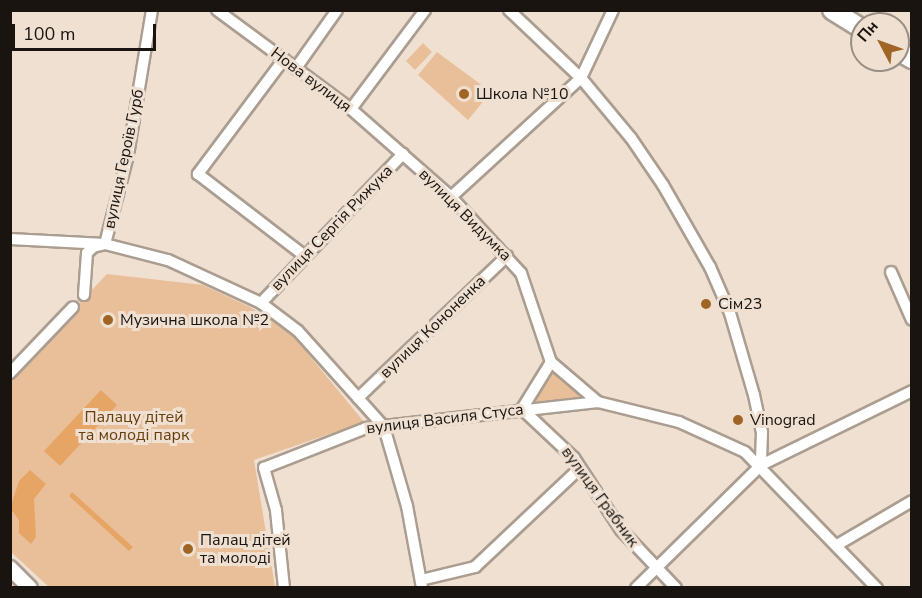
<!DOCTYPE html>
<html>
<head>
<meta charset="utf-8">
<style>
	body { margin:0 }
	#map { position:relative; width:922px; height:598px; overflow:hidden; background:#efe0d2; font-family:"Nunito Sans",sans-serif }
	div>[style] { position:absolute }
	.green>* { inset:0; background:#e9bf99 }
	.water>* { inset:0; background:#e6a565 }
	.roads { filter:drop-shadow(2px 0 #ab9d90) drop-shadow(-2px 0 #ab9d90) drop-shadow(0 2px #ab9d90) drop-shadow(0 -2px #ab9d90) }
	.minor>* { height:10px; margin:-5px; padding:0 5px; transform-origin:5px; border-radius:5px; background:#fff }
	.tertiary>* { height:14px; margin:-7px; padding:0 7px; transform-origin:7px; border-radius:7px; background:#fff }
	.primary>* { height:18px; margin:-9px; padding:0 9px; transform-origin:9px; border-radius:9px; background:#fff }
	.dots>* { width:16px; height:16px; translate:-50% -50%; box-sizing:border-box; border:3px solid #efe0d2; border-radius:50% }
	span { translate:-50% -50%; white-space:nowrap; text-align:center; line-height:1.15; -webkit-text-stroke:6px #efe0d2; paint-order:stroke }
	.street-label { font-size:16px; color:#19140f }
	.poi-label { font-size:16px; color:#19140f }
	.left { translate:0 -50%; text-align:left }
	.park-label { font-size:16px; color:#673d0a }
	.frame { position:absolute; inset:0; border:12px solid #19140f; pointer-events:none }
	.north { position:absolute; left:850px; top:12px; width:60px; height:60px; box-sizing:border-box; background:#efe0d2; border:2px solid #998e84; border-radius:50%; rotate:311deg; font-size:16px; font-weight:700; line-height:24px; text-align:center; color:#19140f }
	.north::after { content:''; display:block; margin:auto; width:21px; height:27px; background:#9f6525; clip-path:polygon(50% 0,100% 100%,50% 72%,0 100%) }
	.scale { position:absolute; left:12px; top:24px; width:144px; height:27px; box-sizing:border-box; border:3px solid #19140f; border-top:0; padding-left:8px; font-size:18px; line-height:21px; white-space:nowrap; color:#19140f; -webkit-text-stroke:4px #efe0d2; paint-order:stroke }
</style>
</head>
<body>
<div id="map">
	<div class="green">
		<div style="clip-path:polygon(423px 43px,432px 52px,415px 70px,406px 61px)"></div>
		<div style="clip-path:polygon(437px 52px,491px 92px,468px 120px,418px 75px)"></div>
		<div style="clip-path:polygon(107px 274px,203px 285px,250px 307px,290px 332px,364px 422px,254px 460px,275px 587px,49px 587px,11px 552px,10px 377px)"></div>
		<div style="clip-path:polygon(553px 370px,583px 396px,582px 397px,535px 402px)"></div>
	</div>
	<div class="water">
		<div style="clip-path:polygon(101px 390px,117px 405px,60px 466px,44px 451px)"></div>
		<div style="clip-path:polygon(30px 470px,46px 484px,34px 499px,36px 537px,31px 544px,19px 533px,19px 520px,10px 508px,19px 481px)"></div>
		<div style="clip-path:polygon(72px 492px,133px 547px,129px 551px,69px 496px)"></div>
	</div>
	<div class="roads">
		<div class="minor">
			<div style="left:217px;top:10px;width:167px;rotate:36.5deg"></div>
			<div style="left:351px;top:109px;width:133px;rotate:41.3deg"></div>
			<div style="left:451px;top:197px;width:103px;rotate:47.4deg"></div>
			<div style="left:521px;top:273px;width:94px;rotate:71.4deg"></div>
			<div style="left:551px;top:362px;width:62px;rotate:40.4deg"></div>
			<div style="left:598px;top:402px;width:83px;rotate:13.9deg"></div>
			<div style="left:679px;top:422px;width:72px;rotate:24.4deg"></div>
			<div style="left:745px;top:452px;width:190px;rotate:45.9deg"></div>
			<div style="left:509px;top:10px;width:99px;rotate:43.4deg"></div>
			<div style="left:581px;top:78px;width:78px;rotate:50.2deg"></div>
			<div style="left:631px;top:138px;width:57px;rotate:55.8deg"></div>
			<div style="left:663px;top:185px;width:95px;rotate:60.2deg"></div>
			<div style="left:710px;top:267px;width:50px;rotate:66.5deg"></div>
			<div style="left:730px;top:313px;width:85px;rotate:73.7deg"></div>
			<div style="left:754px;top:395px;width:38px;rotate:78deg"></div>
			<div style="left:762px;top:432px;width:33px;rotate:92deg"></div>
			<div style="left:284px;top:59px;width:144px;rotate:126.8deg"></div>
			<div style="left:198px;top:174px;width:135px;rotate:37.5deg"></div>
			<div style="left:296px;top:68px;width:71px;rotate:-54.7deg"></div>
			<div style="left:351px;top:109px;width:124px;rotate:-53.2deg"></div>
			<div style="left:451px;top:197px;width:176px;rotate:-42.5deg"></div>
			<div style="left:581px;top:78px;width:75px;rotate:-64.8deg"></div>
			<div style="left:10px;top:239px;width:95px;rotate:3deg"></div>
			<div style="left:105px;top:244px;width:65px;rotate:14.3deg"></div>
			<div style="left:168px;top:260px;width:102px;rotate:24.8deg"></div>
			<div style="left:261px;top:303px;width:46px;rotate:37.1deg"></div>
			<div style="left:298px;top:331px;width:129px;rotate:48.1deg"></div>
			<div style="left:384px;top:427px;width:82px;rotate:73.8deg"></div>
			<div style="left:407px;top:506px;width:83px;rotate:79.6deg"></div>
			<div style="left:891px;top:272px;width:52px;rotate:66.4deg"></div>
			<div style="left:84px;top:295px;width:42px;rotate:-85.9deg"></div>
			<div style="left:87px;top:253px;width:8px;rotate:-45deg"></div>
			<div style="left:93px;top:247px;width:12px;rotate:-14deg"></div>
			<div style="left:105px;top:244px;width:92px;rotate:-75.5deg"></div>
			<div style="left:128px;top:155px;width:147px;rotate:-80.6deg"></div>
			<div style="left:261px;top:303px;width:206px;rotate:-46.4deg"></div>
			<div style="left:10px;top:373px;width:91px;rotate:-46.3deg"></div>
			<div style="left:358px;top:398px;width:206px;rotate:-43.6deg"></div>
			<div style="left:522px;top:409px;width:71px;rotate:43.3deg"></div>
			<div style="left:574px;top:458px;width:86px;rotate:56.9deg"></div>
			<div style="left:621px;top:530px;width:80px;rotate:46.5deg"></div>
			<div style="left:522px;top:409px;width:55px;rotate:-58.3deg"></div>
			<div style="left:837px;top:545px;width:87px;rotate:-30.4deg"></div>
			<div style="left:421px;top:580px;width:56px;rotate:-13.5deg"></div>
			<div style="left:475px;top:567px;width:144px;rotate:-43.3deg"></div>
			<div style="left:284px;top:588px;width:78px;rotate:-95.9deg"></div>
			<div style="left:276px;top:510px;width:44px;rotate:-105.9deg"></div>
			<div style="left:264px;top:468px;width:110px;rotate:-21.4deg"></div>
			<div style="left:366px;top:428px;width:233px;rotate:-6.4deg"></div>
			<div style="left:636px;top:588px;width:175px;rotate:-44.5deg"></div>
			<div style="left:761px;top:465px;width:168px;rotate:-26.1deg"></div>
		</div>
		<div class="tertiary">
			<div style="left:10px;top:568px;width:28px;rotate:45deg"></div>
		</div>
		<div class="primary">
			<div style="left:832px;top:10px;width:36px;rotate:32deg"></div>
			<div style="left:898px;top:51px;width:16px;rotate:30deg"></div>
		</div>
	</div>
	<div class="dots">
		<div style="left:464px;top:94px;background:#9f6525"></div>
		<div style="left:706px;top:304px;background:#9f6525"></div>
		<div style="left:108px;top:320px;background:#9f6525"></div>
		<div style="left:738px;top:420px;background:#9f6525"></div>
		<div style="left:188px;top:549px;background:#9f6525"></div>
	</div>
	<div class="street-label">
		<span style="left:311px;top:80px;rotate:37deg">Нова вулиця</span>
		<span style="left:124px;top:159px;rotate:-78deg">вулиця Героїв Гурб</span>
		<span style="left:465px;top:215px;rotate:45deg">вулиця Видумка</span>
		<span style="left:332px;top:228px;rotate:-46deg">вулиця Сергія Рижука</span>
		<span style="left:433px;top:327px;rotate:-44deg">вулиця Кононенка</span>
		<span style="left:445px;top:419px;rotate:-7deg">вулиця Василя Стуса</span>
		<span style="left:600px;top:497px;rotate:54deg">вулиця Грабник</span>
	</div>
	<div class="poi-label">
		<span class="left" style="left:476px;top:94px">Школа №10</span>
		<span class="left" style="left:718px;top:304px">Сім23</span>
		<span class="left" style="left:120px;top:320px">Музична школа №2</span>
		<span class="left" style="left:750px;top:420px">Vinograd</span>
		<span class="left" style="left:200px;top:549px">Палац дітей<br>та молоді</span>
	</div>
	<div class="park-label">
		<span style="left:134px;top:426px">Палацу дітей<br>та молоді парк</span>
	</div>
	<div class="frame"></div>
	<div class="north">Пн</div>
	<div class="scale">100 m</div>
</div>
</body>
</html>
